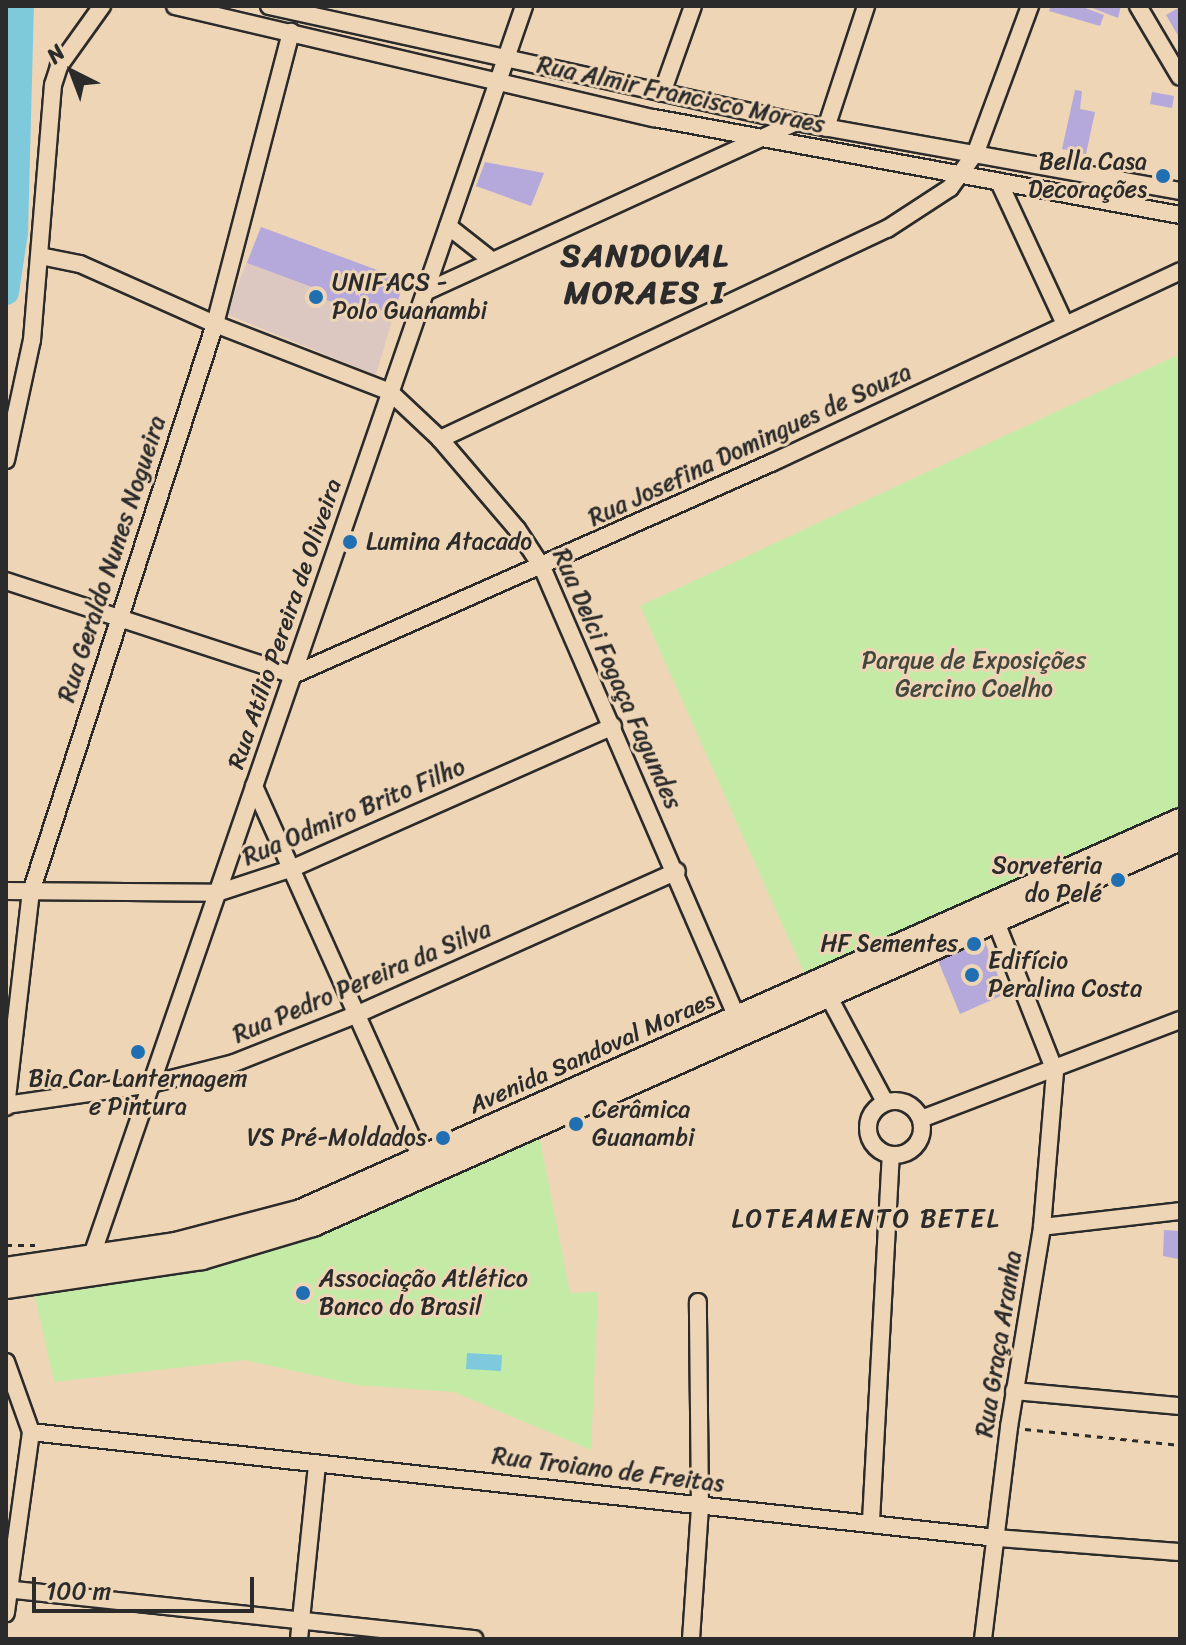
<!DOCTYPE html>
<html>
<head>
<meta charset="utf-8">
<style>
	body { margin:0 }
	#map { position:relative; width:1186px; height:1645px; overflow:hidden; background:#eed5b6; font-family:Sriracha,sans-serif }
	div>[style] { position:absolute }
	.built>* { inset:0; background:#ddc8c1 }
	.green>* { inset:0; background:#c3eba6 }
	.water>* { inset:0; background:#7ecadc }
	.river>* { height:26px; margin:-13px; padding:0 13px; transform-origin:13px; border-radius:13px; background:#7ecadc }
	.building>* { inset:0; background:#b4a9da }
	.path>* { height:3px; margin-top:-1.5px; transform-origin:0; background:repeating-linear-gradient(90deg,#2b2b2b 0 6px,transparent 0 12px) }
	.roads { filter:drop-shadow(2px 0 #2b2b2b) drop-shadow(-2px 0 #2b2b2b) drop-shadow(0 2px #2b2b2b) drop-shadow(0 -2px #2b2b2b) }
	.minor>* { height:16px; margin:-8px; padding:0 8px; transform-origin:8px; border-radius:8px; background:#eed5b6 }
	.minor>.ring { margin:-8px; padding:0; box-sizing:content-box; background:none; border:16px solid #eed5b6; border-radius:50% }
	.secondary>* { height:22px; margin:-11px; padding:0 11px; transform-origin:11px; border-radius:11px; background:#eed5b6 }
	.dots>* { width:22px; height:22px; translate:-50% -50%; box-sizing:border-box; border:4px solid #eed5b6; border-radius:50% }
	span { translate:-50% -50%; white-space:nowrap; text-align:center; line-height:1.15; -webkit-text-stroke:6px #eed5b6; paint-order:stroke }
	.street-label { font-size:24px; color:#2b2b2b }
	.poi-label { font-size:24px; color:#2b2b2b }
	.right { translate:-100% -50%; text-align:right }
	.left { translate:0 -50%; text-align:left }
	.park-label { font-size:24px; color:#42483d }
	.neighbourhood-label { font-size:26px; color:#2b2b2b; letter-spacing:2px }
	.district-label { font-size:32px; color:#2b2b2b; font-weight:700; letter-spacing:2px }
	.frame { position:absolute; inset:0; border:8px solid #2b2b2b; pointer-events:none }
	.north { position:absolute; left:32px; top:32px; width:80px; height:80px; -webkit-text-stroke:6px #eed5b6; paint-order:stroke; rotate:318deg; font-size:22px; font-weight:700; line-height:32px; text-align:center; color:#2b2b2b }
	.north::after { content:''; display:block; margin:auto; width:28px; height:36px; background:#2b2b2b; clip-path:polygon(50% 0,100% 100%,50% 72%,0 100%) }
	.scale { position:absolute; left:32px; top:1577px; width:222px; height:36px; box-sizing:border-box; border:4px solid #2b2b2b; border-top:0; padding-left:10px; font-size:24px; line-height:28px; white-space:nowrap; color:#2b2b2b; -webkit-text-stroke:6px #eed5b6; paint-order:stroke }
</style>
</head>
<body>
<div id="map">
	<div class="built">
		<div style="clip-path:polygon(261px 227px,404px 280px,376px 375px,226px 314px)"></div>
	</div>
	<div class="green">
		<div style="clip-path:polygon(1180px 354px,1180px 806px,804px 973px,640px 606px)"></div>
		<div style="clip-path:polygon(539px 1135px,570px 1293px,598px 1292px,591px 1450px,454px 1392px,357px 1385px,245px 1360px,54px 1382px,34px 1293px,231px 1262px,302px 1239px)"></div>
	</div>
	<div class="water">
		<div style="clip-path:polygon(467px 1353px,502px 1355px,501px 1371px,466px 1369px)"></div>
	</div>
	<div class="river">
		<div style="left:6px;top:292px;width:61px;rotate:-81.5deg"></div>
		<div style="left:15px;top:232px;width:226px;rotate:-88.5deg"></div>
	</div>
	<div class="building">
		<div style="clip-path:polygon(1051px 6px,1080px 6px,1104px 15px,1100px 26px,1049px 11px)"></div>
		<div style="clip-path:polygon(1087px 6px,1121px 6px,1118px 18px)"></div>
		<div style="clip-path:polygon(1180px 7px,1180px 39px,1166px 15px)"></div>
		<div style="clip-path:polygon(1075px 90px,1082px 91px,1080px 109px,1095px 112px,1086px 154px,1062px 149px)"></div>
		<div style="clip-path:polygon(1152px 92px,1174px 96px,1172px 108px,1150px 104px)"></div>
		<div style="clip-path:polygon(485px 162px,544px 173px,531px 206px,476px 186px)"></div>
		<div style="clip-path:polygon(261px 227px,404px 280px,394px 314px,354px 302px,352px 309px,310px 294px,312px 287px,247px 263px)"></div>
		<div style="clip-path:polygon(984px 939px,1005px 994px,960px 1014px,937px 958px)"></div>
		<div style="clip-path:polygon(1164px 1230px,1180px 1231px,1178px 1259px,1163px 1256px)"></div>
	</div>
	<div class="path">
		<div style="left:6px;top:1245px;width:29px"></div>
		<div style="left:1025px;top:1429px;width:156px;rotate:5.9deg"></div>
	</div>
	<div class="roads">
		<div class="minor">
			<div style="left:175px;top:6px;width:492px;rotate:13.2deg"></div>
			<div style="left:654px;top:118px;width:535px;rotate:10.45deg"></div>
			<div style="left:269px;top:6px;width:540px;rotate:12.41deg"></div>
			<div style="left:796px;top:122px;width:390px;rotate:10.2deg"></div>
			<div style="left:1138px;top:6px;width:82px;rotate:59.4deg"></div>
			<div style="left:662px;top:93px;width:92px;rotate:-70.4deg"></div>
			<div style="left:826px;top:128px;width:128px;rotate:-71.8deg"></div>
			<div style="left:999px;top:182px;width:157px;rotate:65.1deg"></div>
			<div style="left:448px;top:226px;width:55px;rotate:38.3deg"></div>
			<div style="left:40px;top:256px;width:41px;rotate:11.3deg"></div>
			<div style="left:80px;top:264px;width:148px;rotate:24deg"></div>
			<div style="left:215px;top:324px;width:188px;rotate:21.2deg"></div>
			<div style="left:390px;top:392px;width:69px;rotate:43.2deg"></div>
			<div style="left:440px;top:439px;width:118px;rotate:49.5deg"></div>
			<div style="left:517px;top:529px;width:45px;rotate:56.7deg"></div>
			<div style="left:542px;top:567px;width:490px;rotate:66.6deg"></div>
			<div style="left:425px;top:292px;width:408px;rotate:-24.6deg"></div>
			<div style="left:440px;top:439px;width:494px;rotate:-25.2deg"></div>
			<div style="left:887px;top:229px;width:75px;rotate:-33.1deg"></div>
			<div style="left:950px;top:188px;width:44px;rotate:-54.2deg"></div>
			<div style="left:976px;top:152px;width:156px;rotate:-69.7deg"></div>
			<div style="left:6px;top:460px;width:123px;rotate:-77.8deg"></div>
			<div style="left:32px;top:340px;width:256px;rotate:-85.3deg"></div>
			<div style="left:53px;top:85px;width:20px;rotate:-72deg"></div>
			<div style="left:59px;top:66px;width:74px;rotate:-54.4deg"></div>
			<div style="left:6px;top:581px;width:302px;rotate:18.1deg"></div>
			<div style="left:293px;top:675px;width:523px;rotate:-23.92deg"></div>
			<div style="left:771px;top:463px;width:452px;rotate:-25.1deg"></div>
			<div style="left:254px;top:786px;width:408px;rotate:65.8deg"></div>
			<div style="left:6px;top:891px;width:211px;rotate:0.5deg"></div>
			<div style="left:217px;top:893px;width:80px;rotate:-18.2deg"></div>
			<div style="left:293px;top:868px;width:350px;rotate:-23.9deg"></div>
			<div style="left:824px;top:988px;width:129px;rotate:61.8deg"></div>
			<div class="ring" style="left:868px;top:1101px;width:38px;height:38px"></div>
			<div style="left:6px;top:1105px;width:147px;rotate:-8.2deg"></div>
			<div style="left:151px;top:1084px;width:86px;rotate:-14.2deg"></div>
			<div style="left:234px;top:1063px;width:136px;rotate:-21.6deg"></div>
			<div style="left:360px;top:1013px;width:347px;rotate:-24.1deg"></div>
			<div style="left:6px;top:1107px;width:216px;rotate:-83.4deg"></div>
			<div style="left:31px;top:892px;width:597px;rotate:-72.05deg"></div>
			<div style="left:215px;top:324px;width:302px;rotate:-75.4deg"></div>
			<div style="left:921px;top:1119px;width:277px;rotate:-20.9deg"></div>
			<div style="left:1042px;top:1227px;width:139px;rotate:-6.6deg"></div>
			<div style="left:91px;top:1258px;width:1325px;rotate:-70.92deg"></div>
			<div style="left:6px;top:1362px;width:74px;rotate:70.3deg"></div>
			<div style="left:31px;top:1432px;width:183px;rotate:97.9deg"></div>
			<div style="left:1014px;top:1391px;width:167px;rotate:5.2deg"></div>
			<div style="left:31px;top:1432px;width:972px;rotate:6.26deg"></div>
			<div style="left:997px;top:1538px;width:184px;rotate:4.4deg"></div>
			<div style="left:871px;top:1521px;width:365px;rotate:-86.9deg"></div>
			<div style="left:6px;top:1589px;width:471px;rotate:6.1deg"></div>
			<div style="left:299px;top:1639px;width:174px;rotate:-84.1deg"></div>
			<div style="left:691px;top:1639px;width:132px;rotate:-86.1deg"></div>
			<div style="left:700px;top:1507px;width:205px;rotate:-90.6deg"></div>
			<div style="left:983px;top:1639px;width:214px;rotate:-83deg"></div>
			<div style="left:1009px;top:1427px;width:203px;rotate:-80.6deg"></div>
			<div style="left:1042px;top:1227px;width:157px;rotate:-85.2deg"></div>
			<div style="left:1055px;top:1071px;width:160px;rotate:-111.6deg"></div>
		</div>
		<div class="secondary">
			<div style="left:6px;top:1269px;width:172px;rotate:-8.4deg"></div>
			<div style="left:176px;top:1244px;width:129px;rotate:-14.8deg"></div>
			<div style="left:301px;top:1211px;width:962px;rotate:-23.98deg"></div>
			<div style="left:6px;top:1287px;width:198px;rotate:-8.4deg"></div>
			<div style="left:202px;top:1258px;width:116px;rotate:-16.6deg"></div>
			<div style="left:313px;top:1225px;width:949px;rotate:-24deg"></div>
		</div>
	</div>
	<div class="dots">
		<div style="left:1163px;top:176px;background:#1f6fb2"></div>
		<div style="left:316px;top:297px;background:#1f6fb2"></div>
		<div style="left:350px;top:542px;background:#1f6fb2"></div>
		<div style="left:1118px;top:880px;background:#1f6fb2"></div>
		<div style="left:974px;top:944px;background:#1f6fb2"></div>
		<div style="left:972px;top:975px;background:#1f6fb2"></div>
		<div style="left:138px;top:1052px;background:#1f6fb2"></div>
		<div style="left:576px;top:1124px;background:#1f6fb2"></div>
		<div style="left:443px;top:1138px;background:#1f6fb2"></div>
		<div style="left:303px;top:1293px;background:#1f6fb2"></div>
	</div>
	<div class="street-label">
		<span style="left:681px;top:95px;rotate:12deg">Rua Almir Francisco Moraes</span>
		<span style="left:750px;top:445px;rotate:-25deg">Rua Josefina Domingues de Souza</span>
		<span style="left:112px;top:559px;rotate:-72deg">Rua Geraldo Nunes Nogueira</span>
		<span style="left:285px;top:624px;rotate:-71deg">Rua Atílio Pereira de Oliveira</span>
		<span style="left:617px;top:679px;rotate:66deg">Rua Delci Fogaça Fagundes</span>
		<span style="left:354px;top:812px;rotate:-23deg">Rua Odmiro Brito Filho</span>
		<span style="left:362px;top:982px;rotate:-23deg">Rua Pedro Pereira da Silva</span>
		<span style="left:592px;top:1053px;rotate:-24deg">Avenida Sandoval Moraes</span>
		<span style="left:999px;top:1344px;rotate:-81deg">Rua Graça Aranha</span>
		<span style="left:608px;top:1470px;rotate:7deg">Rua Troiano de Freitas</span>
	</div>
	<div class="poi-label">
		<span class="right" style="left:1147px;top:176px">Bella Casa<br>Decorações</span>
		<span class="left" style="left:332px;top:297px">UNIFACS -<br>Polo Guanambi</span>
		<span class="left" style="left:366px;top:542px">Lumina Atacado</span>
		<span class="right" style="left:1102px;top:880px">Sorveteria<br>do Pelé</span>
		<span class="right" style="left:958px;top:944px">HF Sementes</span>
		<span class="left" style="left:988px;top:975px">Edifício<br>Peralina Costa</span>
		<span style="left:138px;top:1093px">Bia Car Lanternagem<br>e Pintura</span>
		<span class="left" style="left:592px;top:1124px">Cerâmica<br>Guanambi</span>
		<span class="right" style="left:427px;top:1138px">VS Pré-Moldados</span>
		<span class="left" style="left:319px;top:1293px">Associação Atlético<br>Banco do Brasil</span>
	</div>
	<div class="park-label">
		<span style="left:974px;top:675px">Parque de Exposições<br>Gercino Coelho</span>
	</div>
	<div class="neighbourhood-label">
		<span style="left:866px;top:1219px">LOTEAMENTO BETEL</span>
	</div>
	<div class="district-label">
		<span style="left:645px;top:275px">SANDOVAL<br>MORAES I</span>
	</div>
	<div class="frame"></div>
	<div class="north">N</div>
	<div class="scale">100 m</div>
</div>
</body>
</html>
